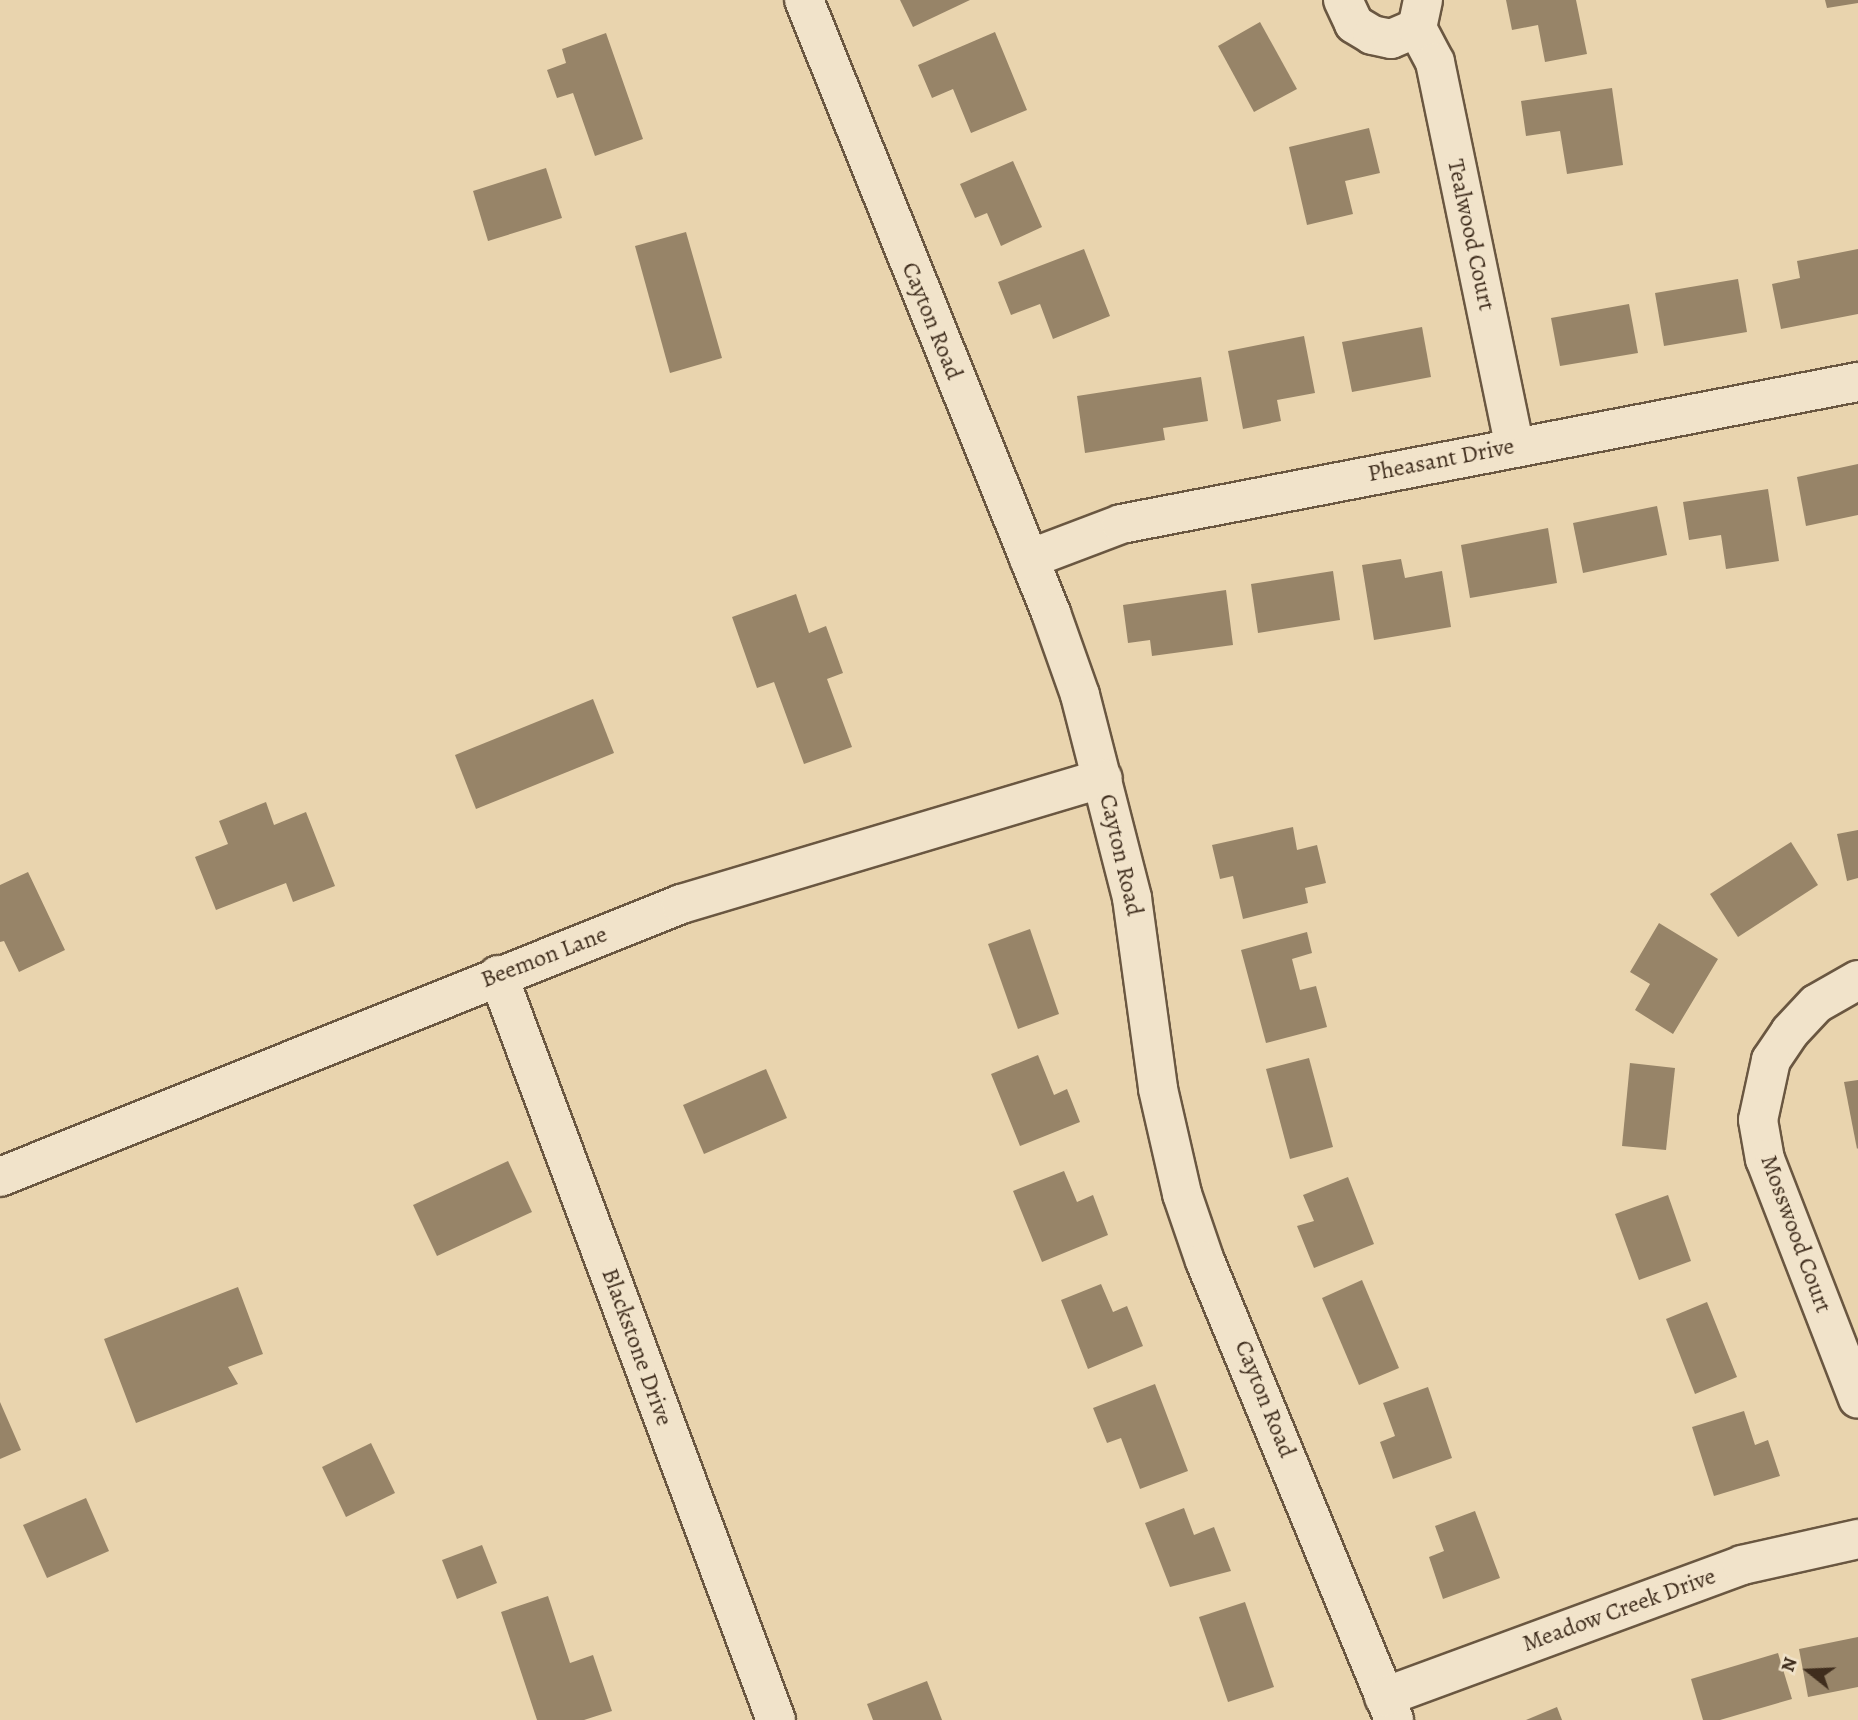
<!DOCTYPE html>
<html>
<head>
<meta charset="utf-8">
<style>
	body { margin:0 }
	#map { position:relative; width:1858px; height:1720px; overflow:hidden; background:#e9d4ae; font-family:Alegreya,serif }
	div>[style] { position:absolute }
	.building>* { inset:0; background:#978468 }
	.roads { filter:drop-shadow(2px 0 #6a5741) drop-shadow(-2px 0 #6a5741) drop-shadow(0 2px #6a5741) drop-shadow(0 -2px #6a5741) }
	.minor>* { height:38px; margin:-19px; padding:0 19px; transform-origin:19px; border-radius:19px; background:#f1e3ca }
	span { translate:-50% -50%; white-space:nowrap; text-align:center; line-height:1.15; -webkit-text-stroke:7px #f1e3ca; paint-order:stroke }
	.street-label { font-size:24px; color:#3f2d1d }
	.north { position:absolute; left:1774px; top:1636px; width:70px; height:70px; -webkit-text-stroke:5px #f1e3ca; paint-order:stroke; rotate:288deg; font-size:19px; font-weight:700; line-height:28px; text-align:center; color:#3f2d1d }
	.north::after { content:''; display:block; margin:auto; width:24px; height:32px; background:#3f2d1d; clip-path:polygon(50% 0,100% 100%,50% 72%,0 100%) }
</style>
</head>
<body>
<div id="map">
	<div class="building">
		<div style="clip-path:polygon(900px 0,970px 0,913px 27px)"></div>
		<div style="clip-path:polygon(1506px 0,1576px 0,1587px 54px,1545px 62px,1538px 25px,1512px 30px)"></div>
		<div style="clip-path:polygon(1825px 0,1858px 0,1858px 3px,1827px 8px)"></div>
		<div style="clip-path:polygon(1260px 22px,1297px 89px,1254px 112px,1218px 46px)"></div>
		<div style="clip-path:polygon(995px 32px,1027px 110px,971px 133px,953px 89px,932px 98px,918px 65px)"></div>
		<div style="clip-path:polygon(606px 33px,643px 139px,595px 156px,573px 93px,557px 98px,547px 70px,566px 63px,562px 49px)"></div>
		<div style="clip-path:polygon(1612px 88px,1623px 165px,1567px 174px,1560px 131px,1526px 136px,1521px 101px)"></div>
		<div style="clip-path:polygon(1369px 128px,1380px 173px,1345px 181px,1353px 214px,1307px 225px,1289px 147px)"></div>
		<div style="clip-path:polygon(1013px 161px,1042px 227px,1001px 246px,987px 213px,975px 218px,960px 184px)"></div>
		<div style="clip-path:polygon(546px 168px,562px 218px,488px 241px,473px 191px)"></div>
		<div style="clip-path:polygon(686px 232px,722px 358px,670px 373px,635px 246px)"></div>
		<div style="clip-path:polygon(1084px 249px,1110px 316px,1053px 339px,1040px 304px,1011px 315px,998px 282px)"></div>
		<div style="clip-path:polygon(1858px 249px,1858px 314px,1781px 329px,1772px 284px,1800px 278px,1797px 261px)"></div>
		<div style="clip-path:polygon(1738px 279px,1747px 332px,1664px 346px,1655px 293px)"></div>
		<div style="clip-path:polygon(1629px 304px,1638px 353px,1560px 366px,1551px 318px)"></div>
		<div style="clip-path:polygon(1422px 327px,1431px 377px,1352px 392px,1342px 342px)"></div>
		<div style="clip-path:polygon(1304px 336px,1315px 393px,1277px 400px,1281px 421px,1243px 429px,1228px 351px)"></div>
		<div style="clip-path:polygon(1201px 377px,1208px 421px,1163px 428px,1165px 440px,1085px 453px,1077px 396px)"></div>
		<div style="clip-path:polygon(1858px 464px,1858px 515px,1806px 526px,1797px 477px)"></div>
		<div style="clip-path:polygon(1768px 489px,1779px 561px,1726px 569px,1721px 535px,1689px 540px,1683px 502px)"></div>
		<div style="clip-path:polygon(1657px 506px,1667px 555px,1583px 573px,1573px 523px)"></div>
		<div style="clip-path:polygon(1548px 528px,1557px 583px,1470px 598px,1461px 545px)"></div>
		<div style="clip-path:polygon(1401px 559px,1405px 578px,1442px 571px,1451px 627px,1374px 640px,1362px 565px)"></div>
		<div style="clip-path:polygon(1333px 571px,1340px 620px,1258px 633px,1251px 584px)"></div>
		<div style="clip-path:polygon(1226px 590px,1233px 645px,1152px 656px,1150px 640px,1128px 643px,1123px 605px)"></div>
		<div style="clip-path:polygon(796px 594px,809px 633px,826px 626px,843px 673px,827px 679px,852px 747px,804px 764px,774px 682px,757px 688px,732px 617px)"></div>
		<div style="clip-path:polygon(593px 699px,614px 753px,476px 809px,455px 755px)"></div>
		<div style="clip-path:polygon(266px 802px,274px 825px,306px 812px,335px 886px,293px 902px,286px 883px,216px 910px,195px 857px,228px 844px,219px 821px)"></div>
		<div style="clip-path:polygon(1293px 827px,1297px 850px,1317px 845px,1326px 883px,1305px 888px,1308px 903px,1243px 919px,1233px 876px,1220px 879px,1212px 845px)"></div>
		<div style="clip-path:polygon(1858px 830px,1858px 878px,1847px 881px,1837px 834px)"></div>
		<div style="clip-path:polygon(1791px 842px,1818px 885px,1738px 937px,1710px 894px)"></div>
		<div style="clip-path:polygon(28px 872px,65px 950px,19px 972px,4px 941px,0 942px,0 885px)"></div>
		<div style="clip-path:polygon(1659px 923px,1718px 959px,1673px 1034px,1635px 1010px,1650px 984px,1630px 972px)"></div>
		<div style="clip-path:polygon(1030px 929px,1059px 1014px,1018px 1029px,988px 944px)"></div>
		<div style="clip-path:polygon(1307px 932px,1312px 953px,1292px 959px,1300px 990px,1316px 986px,1327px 1027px,1266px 1043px,1241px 950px)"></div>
		<div style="clip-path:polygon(1038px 1055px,1054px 1095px,1067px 1089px,1080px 1122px,1020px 1146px,991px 1074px)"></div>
		<div style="clip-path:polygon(1309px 1058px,1333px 1147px,1290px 1159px,1266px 1069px)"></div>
		<div style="clip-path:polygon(1630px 1063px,1675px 1068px,1666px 1150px,1622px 1146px)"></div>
		<div style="clip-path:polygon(766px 1069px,787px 1118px,704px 1154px,683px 1105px)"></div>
		<div style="clip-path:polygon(1858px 1080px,1858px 1148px,1857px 1149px,1844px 1082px)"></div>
		<div style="clip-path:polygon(508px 1161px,532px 1212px,437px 1256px,413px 1205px)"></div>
		<div style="clip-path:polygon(1064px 1171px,1077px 1202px,1093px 1195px,1108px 1235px,1042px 1262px,1013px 1191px)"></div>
		<div style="clip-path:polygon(1348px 1177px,1374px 1244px,1314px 1268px,1297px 1226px,1314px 1221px,1303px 1195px)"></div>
		<div style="clip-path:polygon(1668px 1195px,1691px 1261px,1639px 1280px,1615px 1214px)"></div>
		<div style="clip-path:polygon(1362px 1280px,1399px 1368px,1359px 1385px,1322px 1298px)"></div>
		<div style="clip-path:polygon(1101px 1284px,1113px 1312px,1127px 1306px,1143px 1346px,1088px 1369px,1061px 1300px)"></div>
		<div style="clip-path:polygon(238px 1287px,263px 1354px,228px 1367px,238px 1384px,136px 1423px,104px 1339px)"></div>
		<div style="clip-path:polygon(1707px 1302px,1737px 1377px,1695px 1394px,1666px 1319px)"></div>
		<div style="clip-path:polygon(1155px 1384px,1188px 1471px,1140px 1489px,1121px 1438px,1107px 1443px,1093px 1408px)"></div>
		<div style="clip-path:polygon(1428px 1387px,1452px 1458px,1393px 1479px,1380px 1442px,1395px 1436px,1383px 1403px)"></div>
		<div style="clip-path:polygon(0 1402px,21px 1450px,0 1459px)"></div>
		<div style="clip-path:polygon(1744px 1411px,1755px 1445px,1768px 1440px,1780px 1476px,1714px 1496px,1692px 1427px)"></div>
		<div style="clip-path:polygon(371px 1443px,395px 1493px,346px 1517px,322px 1467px)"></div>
		<div style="clip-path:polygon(86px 1498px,109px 1551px,47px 1578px,23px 1525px)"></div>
		<div style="clip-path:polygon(1184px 1508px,1194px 1535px,1214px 1527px,1231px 1571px,1170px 1587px,1145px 1523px)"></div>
		<div style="clip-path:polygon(1475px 1511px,1500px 1578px,1443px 1599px,1429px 1557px,1444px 1551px,1435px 1526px)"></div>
		<div style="clip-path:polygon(482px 1545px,497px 1583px,457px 1599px,442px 1560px)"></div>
		<div style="clip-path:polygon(548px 1596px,570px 1663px,593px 1655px,612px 1711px,584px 1720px,537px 1720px,501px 1612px)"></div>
		<div style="clip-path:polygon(1245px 1602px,1274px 1687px,1228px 1702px,1199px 1617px)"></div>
		<div style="clip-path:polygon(1858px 1637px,1858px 1687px,1808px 1697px,1799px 1649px)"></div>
		<div style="clip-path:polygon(1778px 1653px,1792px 1699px,1720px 1720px,1703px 1720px,1691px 1679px)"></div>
		<div style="clip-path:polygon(927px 1681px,942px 1720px,873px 1720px,867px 1704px)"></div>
		<div style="clip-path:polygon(1557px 1707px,1562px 1720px,1526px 1720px)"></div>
	</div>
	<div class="roads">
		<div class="minor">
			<div style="left:804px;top:0;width:661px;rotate:68.05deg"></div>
			<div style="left:1051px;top:613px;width:87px;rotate:70.5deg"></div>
			<div style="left:1080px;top:695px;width:210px;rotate:75.6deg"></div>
			<div style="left:1132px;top:898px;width:193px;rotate:82.2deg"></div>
			<div style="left:1158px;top:1089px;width:108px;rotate:77.1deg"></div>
			<div style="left:1182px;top:1194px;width:71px;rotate:71.1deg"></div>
			<div style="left:1205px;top:1261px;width:496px;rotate:67.6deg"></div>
			<div style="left:1343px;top:0;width:26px;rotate:65deg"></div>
			<div style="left:1354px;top:24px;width:21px;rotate:31deg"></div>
			<div style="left:1372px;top:35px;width:19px;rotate:12deg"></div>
			<div style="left:1391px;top:39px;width:28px;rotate:-23deg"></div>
			<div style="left:1423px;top:0;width:29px;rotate:102deg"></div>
			<div style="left:1417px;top:28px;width:38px;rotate:62deg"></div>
			<div style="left:1435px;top:62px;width:391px;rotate:78.3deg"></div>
			<div style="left:1029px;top:559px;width:98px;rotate:-20.8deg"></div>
			<div style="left:1121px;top:524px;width:751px;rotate:-10.91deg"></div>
			<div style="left:498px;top:975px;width:795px;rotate:69.54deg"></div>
			<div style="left:1858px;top:980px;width:48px;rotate:150.3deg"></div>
			<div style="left:1816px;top:1004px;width:38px;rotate:133deg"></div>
			<div style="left:1790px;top:1032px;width:34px;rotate:124deg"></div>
			<div style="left:1771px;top:1060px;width:61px;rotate:102.2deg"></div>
			<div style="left:1758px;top:1120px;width:40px;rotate:80deg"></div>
			<div style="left:1765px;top:1159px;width:257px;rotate:68.8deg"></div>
			<div style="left:0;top:1177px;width:734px;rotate:-21.84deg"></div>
			<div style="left:681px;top:904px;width:440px;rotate:-16.6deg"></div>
			<div style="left:1384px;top:1697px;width:382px;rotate:-20.2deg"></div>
			<div style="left:1742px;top:1565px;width:119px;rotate:-12.6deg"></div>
		</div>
	</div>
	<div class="street-label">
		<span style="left:1471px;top:235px;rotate:78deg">Tealwood Court</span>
		<span style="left:932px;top:321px;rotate:68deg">Cayton Road</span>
		<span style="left:1441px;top:460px;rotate:-11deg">Pheasant Drive</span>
		<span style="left:1121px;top:855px;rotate:77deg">Cayton Road</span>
		<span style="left:544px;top:957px;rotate:-21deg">Beemon Lane</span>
		<span style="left:1796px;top:1234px;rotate:70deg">Mosswood Court</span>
		<span style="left:637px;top:1347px;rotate:70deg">Blackstone Drive</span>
		<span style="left:1265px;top:1399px;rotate:68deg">Cayton Road</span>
		<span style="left:1619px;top:1610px;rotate:-20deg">Meadow Creek Drive</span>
	</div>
	<div class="north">N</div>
</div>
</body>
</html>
